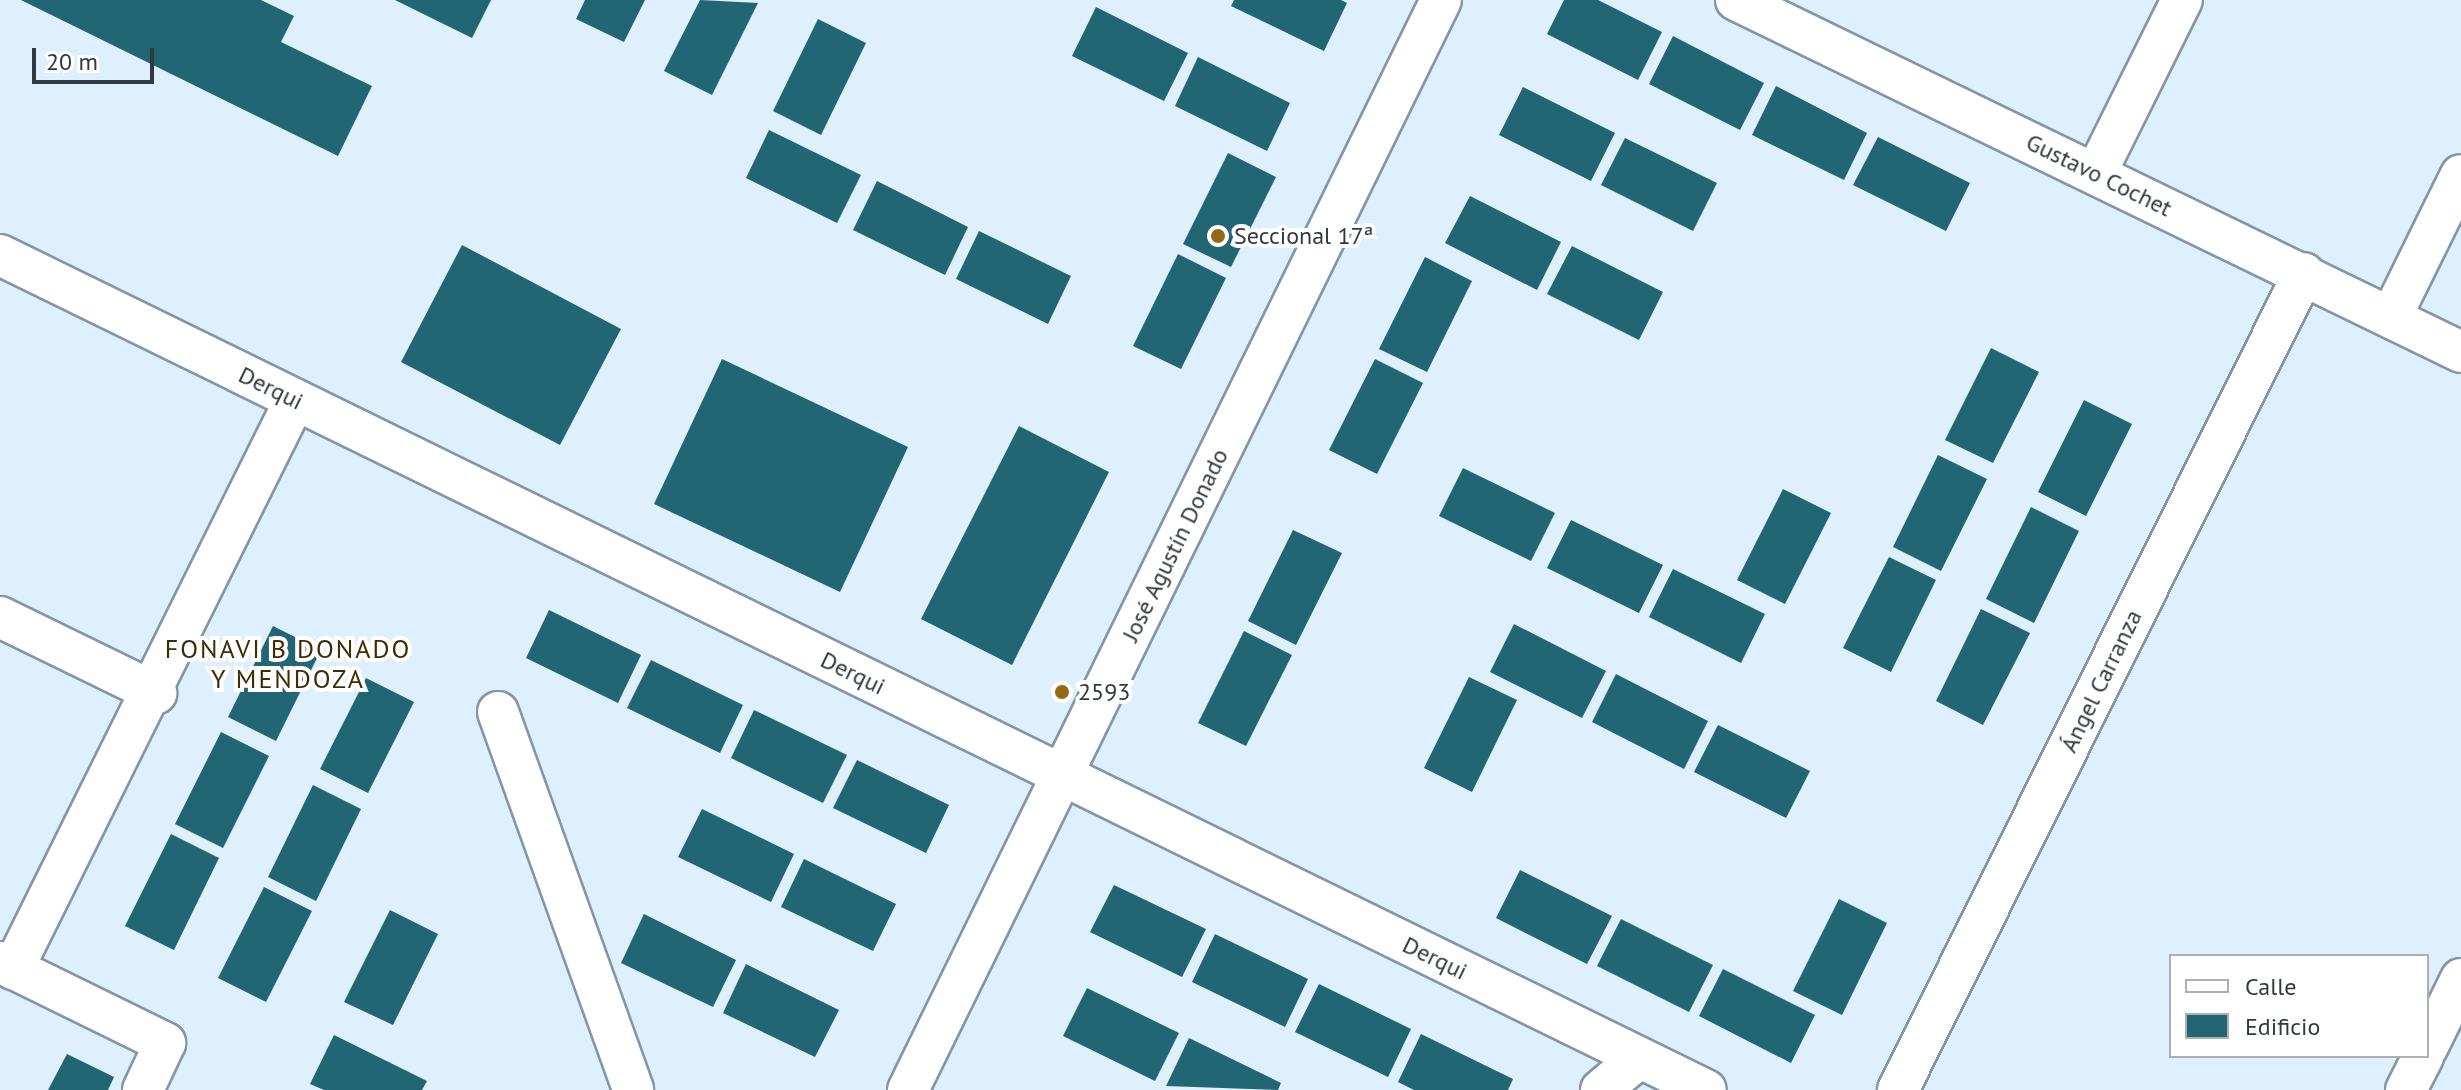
<!DOCTYPE html>
<html>
<head>
<meta charset="utf-8">
<style>
	body { margin:0 }
	#map { position:relative; width:2461px; height:1090px; overflow:hidden; background:#deeffd; font-family:"PT Sans",sans-serif }
	div>[style] { position:absolute }
	.building>* { inset:0; background:#216672 }
	.roads { filter:drop-shadow(2px 0 #8396a6) drop-shadow(-2px 0 #8396a6) drop-shadow(0 2px #8396a6) drop-shadow(0 -2px #8396a6) }
	.minor>* { height:40px; margin:-20px; padding:0 20px; transform-origin:20px; border-radius:20px; background:#fff }
	.dots>* { width:22px; height:22px; translate:-50% -50%; box-sizing:border-box; border:4px solid #fff; border-radius:50% }
	span { translate:-50% -50%; white-space:nowrap; text-align:center; line-height:1.15; -webkit-text-stroke:8px #fff; paint-order:stroke }
	.street-label { font-size:24px; color:#313940 }
	.poi-label { font-size:24px; color:#313940 }
	.left { translate:0 -50%; text-align:left }
	.neighbourhood-label { font-size:26px; color:#3f2c04; letter-spacing:2px }
	.legend { position:absolute; left:2169px; top:954px; width:260px; height:104px; box-sizing:border-box; background:#fff; border:2px solid #adb0b3; margin:0; padding:10px 14px; list-style:none; font-size:24px; color:#313940 }
	.legend li { display:flex; align-items:center; gap:16px; height:40px }
	.legend b { width:40px; border:2px solid #adb0b3 }
	.scale { position:absolute; left:32px; top:48px; width:122px; height:36px; box-sizing:border-box; border:4px solid #313940; border-top:0; padding-left:10px; font-size:24px; line-height:28px; white-space:nowrap; color:#313940; -webkit-text-stroke:6px #fff; paint-order:stroke }
</style>
</head>
<body>
<div id="map">
	<div class="building">
		<div style="clip-path:polygon(21px 0,261px 0,294px 16px,281px 42px,372px 86px,338px 156px)"></div>
		<div style="clip-path:polygon(395px 0,491px 0,472px 38px)"></div>
		<div style="clip-path:polygon(585px 0,645px 0,624px 42px,576px 19px)"></div>
		<div style="clip-path:polygon(700px 0,758px 3px,712px 95px,664px 71px)"></div>
		<div style="clip-path:polygon(1234px 0,1341px 0,1347px 3px,1324px 51px,1231px 6px)"></div>
		<div style="clip-path:polygon(1564px 0,1598px 0,1662px 32px,1638px 80px,1547px 34px)"></div>
		<div style="clip-path:polygon(1096px 7px,1188px 53px,1164px 101px,1072px 56px)"></div>
		<div style="clip-path:polygon(818px 19px,866px 43px,821px 135px,773px 111px)"></div>
		<div style="clip-path:polygon(1673px 36px,1764px 83px,1740px 130px,1649px 84px)"></div>
		<div style="clip-path:polygon(1198px 57px,1290px 103px,1267px 151px,1175px 106px)"></div>
		<div style="clip-path:polygon(1776px 86px,1867px 133px,1844px 180px,1752px 135px)"></div>
		<div style="clip-path:polygon(1523px 87px,1615px 133px,1591px 181px,1499px 135px)"></div>
		<div style="clip-path:polygon(769px 130px,861px 175px,837px 223px,746px 178px)"></div>
		<div style="clip-path:polygon(1878px 137px,1970px 183px,1946px 231px,1853px 185px)"></div>
		<div style="clip-path:polygon(1625px 138px,1717px 183px,1693px 231px,1601px 185px)"></div>
		<div style="clip-path:polygon(1228px 153px,1276px 177px,1231px 267px,1183px 244px)"></div>
		<div style="clip-path:polygon(877px 181px,968px 227px,945px 275px,853px 230px)"></div>
		<div style="clip-path:polygon(1470px 196px,1561px 242px,1537px 290px,1445px 243px)"></div>
		<div style="clip-path:polygon(979px 231px,1071px 276px,1048px 324px,956px 279px)"></div>
		<div style="clip-path:polygon(462px 245px,621px 329px,560px 445px,401px 362px)"></div>
		<div style="clip-path:polygon(1572px 246px,1663px 292px,1639px 340px,1547px 294px)"></div>
		<div style="clip-path:polygon(1178px 254px,1226px 278px,1181px 369px,1133px 346px)"></div>
		<div style="clip-path:polygon(1425px 257px,1472px 281px,1427px 372px,1379px 349px)"></div>
		<div style="clip-path:polygon(1991px 348px,2039px 372px,1993px 463px,1945px 440px)"></div>
		<div style="clip-path:polygon(722px 359px,908px 447px,840px 592px,654px 504px)"></div>
		<div style="clip-path:polygon(1375px 359px,1423px 383px,1377px 474px,1329px 450px)"></div>
		<div style="clip-path:polygon(2084px 400px,2132px 424px,2086px 516px,2038px 492px)"></div>
		<div style="clip-path:polygon(1019px 426px,1109px 472px,1012px 665px,921px 619px)"></div>
		<div style="clip-path:polygon(1938px 455px,1987px 479px,1941px 571px,1893px 547px)"></div>
		<div style="clip-path:polygon(1463px 468px,1555px 513px,1531px 561px,1439px 516px)"></div>
		<div style="clip-path:polygon(1783px 489px,1831px 513px,1785px 604px,1737px 580px)"></div>
		<div style="clip-path:polygon(2031px 507px,2079px 531px,2034px 623px,1986px 599px)"></div>
		<div style="clip-path:polygon(1571px 520px,1663px 565px,1639px 613px,1547px 568px)"></div>
		<div style="clip-path:polygon(1293px 530px,1342px 553px,1296px 645px,1248px 621px)"></div>
		<div style="clip-path:polygon(1889px 557px,1936px 580px,1891px 672px,1843px 648px)"></div>
		<div style="clip-path:polygon(1673px 569px,1765px 614px,1741px 663px,1649px 617px)"></div>
		<div style="clip-path:polygon(1981px 609px,2030px 633px,1983px 725px,1936px 701px)"></div>
		<div style="clip-path:polygon(549px 610px,641px 655px,618px 703px,526px 658px)"></div>
		<div style="clip-path:polygon(1514px 624px,1606px 671px,1582px 718px,1490px 672px)"></div>
		<div style="clip-path:polygon(273px 626px,321px 650px,276px 741px,228px 717px)"></div>
		<div style="clip-path:polygon(1244px 631px,1292px 655px,1246px 746px,1198px 723px)"></div>
		<div style="clip-path:polygon(651px 660px,743px 705px,720px 753px,627px 708px)"></div>
		<div style="clip-path:polygon(1616px 674px,1708px 721px,1684px 769px,1592px 722px)"></div>
		<div style="clip-path:polygon(1469px 677px,1517px 700px,1472px 792px,1424px 768px)"></div>
		<div style="clip-path:polygon(366px 678px,414px 702px,368px 793px,320px 769px)"></div>
		<div style="clip-path:polygon(754px 710px,847px 755px,823px 803px,731px 758px)"></div>
		<div style="clip-path:polygon(1718px 725px,1810px 771px,1786px 818px,1694px 772px)"></div>
		<div style="clip-path:polygon(221px 732px,269px 756px,223px 848px,175px 824px)"></div>
		<div style="clip-path:polygon(857px 760px,949px 805px,926px 853px,833px 808px)"></div>
		<div style="clip-path:polygon(313px 785px,361px 809px,316px 901px,268px 877px)"></div>
		<div style="clip-path:polygon(702px 809px,794px 854px,771px 902px,678px 857px)"></div>
		<div style="clip-path:polygon(171px 834px,219px 858px,174px 950px,125px 926px)"></div>
		<div style="clip-path:polygon(804px 859px,896px 904px,873px 951px,781px 907px)"></div>
		<div style="clip-path:polygon(1520px 870px,1612px 916px,1587px 964px,1496px 918px)"></div>
		<div style="clip-path:polygon(1114px 885px,1206px 929px,1182px 977px,1090px 932px)"></div>
		<div style="clip-path:polygon(264px 887px,312px 911px,266px 1002px,218px 978px)"></div>
		<div style="clip-path:polygon(1839px 899px,1887px 923px,1842px 1015px,1793px 991px)"></div>
		<div style="clip-path:polygon(390px 910px,438px 934px,393px 1025px,344px 1002px)"></div>
		<div style="clip-path:polygon(644px 914px,736px 960px,713px 1007px,621px 963px)"></div>
		<div style="clip-path:polygon(1621px 919px,1713px 965px,1689px 1012px,1597px 966px)"></div>
		<div style="clip-path:polygon(1215px 934px,1308px 979px,1285px 1027px,1192px 982px)"></div>
		<div style="clip-path:polygon(746px 964px,839px 1010px,815px 1057px,723px 1013px)"></div>
		<div style="clip-path:polygon(1723px 969px,1815px 1015px,1791px 1063px,1699px 1016px)"></div>
		<div style="clip-path:polygon(1319px 984px,1411px 1029px,1388px 1077px,1295px 1032px)"></div>
		<div style="clip-path:polygon(1087px 988px,1179px 1033px,1155px 1081px,1063px 1036px)"></div>
		<div style="clip-path:polygon(1421px 1034px,1513px 1079px,1508px 1090px,1414px 1090px,1398px 1082px)"></div>
		<div style="clip-path:polygon(334px 1035px,427px 1081px,422px 1090px,324px 1090px,310px 1084px)"></div>
		<div style="clip-path:polygon(1189px 1038px,1281px 1083px,1278px 1090px,1166px 1086px)"></div>
		<div style="clip-path:polygon(67px 1054px,114px 1077px,108px 1090px,48px 1090px)"></div>
	</div>
	<div class="roads">
		<div class="minor">
			<div style="left:1736px;top:0;width:806px;rotate:25.9deg"></div>
			<div style="left:2096px;top:173px;width:193px;rotate:-63.6deg"></div>
			<div style="left:0;top:255px;width:1899px;rotate:26.08deg"></div>
			<div style="left:2391px;top:317px;width:158px;rotate:-63.8deg"></div>
			<div style="left:0;top:617px;width:174px;rotate:26deg"></div>
			<div style="left:498px;top:712px;width:401px;rotate:70.3deg"></div>
			<div style="left:0;top:962px;width:184px;rotate:26.1deg"></div>
			<div style="left:165px;top:1043px;width:52px;rotate:115.1deg"></div>
			<div style="left:13px;top:969px;width:635px;rotate:-63.64deg"></div>
			<div style="left:2427px;top:1048px;width:77px;rotate:-63.8deg"></div>
			<div style="left:908px;top:1090px;width:1213px;rotate:-63.94deg"></div>
			<div style="left:1601px;top:1090px;width:50px;rotate:-40.1deg"></div>
			<div style="left:1898px;top:1090px;width:912px;rotate:-63.58deg"></div>
			<div style="left:2406px;top:1090px;width:38px;rotate:-63deg"></div>
		</div>
	</div>
	<div class="dots">
		<div style="left:1218px;top:236px;background:#936a13"></div>
		<div style="left:1062px;top:692px;background:#936a13"></div>
	</div>
	<div class="street-label">
		<span style="left:2099px;top:175px;rotate:26deg">Gustavo Cochet</span>
		<span style="left:271px;top:388px;rotate:26deg">Derqui</span>
		<span style="left:1175px;top:545px;rotate:-64deg">José Agustín Donado</span>
		<span style="left:853px;top:673px;rotate:26deg">Derqui</span>
		<span style="left:2101px;top:681px;rotate:-64deg">Ángel Carranza</span>
		<span style="left:1435px;top:958px;rotate:26deg">Derqui</span>
	</div>
	<div class="poi-label">
		<span class="left" style="left:1234px;top:236px">Seccional 17ª</span>
		<span class="left" style="left:1078px;top:692px">2593</span>
	</div>
	<div class="neighbourhood-label">
		<span style="left:288px;top:664px">FONAVI B DONADO<br>Y MENDOZA</span>
	</div>
	<ul class="legend">
	<li><b style="height:10px;background:#fff"></b>Calle</li>
	<li><b style="height:22px;background:#216672"></b>Edificio</li>
	</ul>
	<div class="scale">20 m</div>
</div>
</body>
</html>
